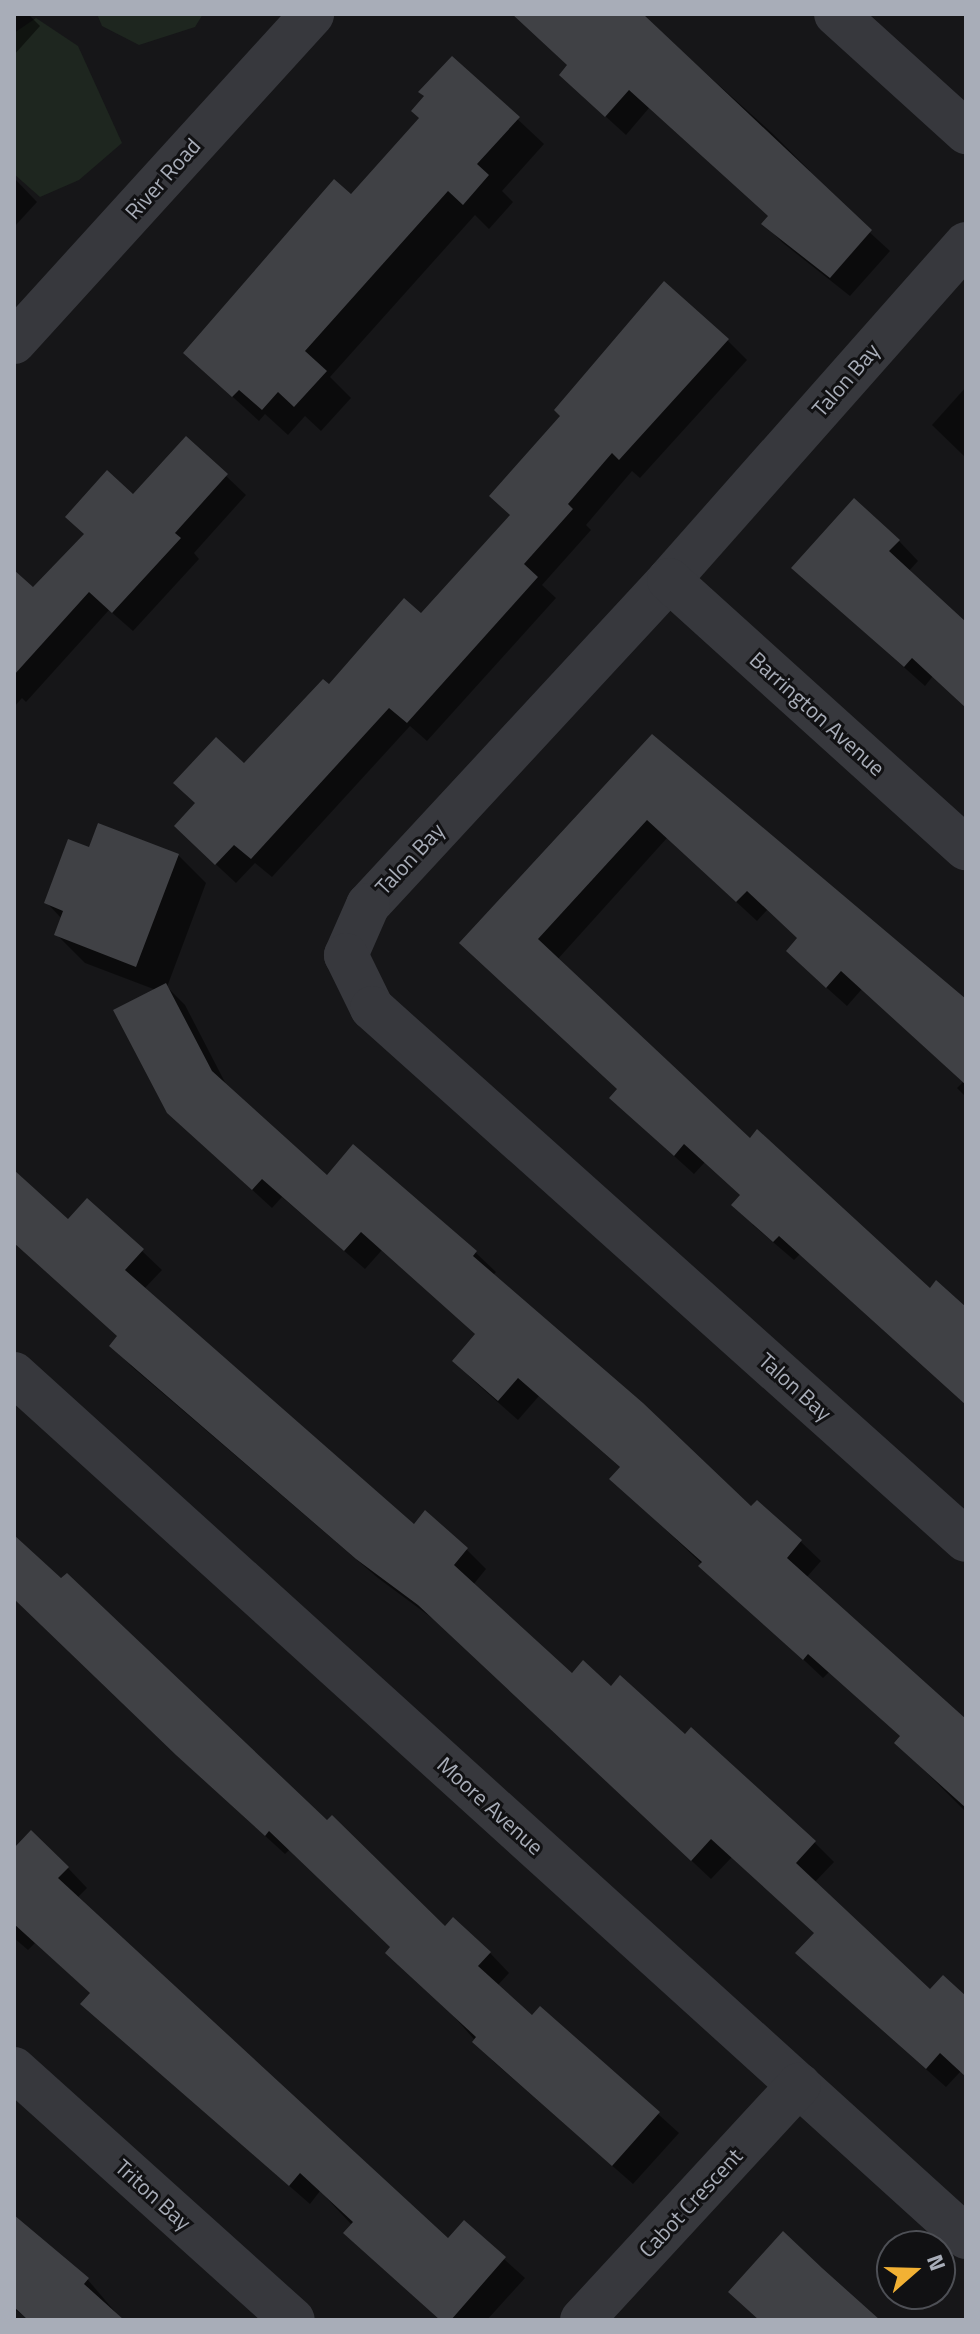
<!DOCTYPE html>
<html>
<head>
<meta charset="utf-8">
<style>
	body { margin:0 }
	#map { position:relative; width:980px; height:2334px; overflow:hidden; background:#161618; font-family:"Titillium Web",sans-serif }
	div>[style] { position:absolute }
	.green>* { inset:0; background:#1e261f }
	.shadow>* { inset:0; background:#0007 }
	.building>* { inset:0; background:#404145 }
	.minor>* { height:44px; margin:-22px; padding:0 22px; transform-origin:22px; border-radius:22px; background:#37383d }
	.tertiary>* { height:44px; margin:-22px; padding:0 22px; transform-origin:22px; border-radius:22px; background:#37383d }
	span { translate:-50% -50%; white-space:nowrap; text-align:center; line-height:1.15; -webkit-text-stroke:6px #111113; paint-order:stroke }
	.street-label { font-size:22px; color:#a8adb8 }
	.frame { position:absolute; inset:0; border:16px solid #a8adb8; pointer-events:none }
	.north { position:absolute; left:876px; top:2230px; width:80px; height:80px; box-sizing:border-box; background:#111113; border:2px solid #4d4f55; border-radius:50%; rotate:70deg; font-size:22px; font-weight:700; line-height:32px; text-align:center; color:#a8adb8 }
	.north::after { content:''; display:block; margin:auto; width:28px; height:36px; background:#f2b134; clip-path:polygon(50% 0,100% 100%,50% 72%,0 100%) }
</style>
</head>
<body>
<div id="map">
	<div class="green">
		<div style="clip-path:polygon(97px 14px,203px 14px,195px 27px,139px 45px,102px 26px)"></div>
		<div style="clip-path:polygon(36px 18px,78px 46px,122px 143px,79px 180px,40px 197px,14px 174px,14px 33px)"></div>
	</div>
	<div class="shadow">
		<div style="clip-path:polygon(14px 14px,28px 14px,40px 26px,14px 55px)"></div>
		<div style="clip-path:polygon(513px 14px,640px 14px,772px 133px,810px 171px,807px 175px,890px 251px,850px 296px,783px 243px,764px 224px,770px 217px,649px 108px,626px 135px,581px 94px,569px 66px)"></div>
		<div style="clip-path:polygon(452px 58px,544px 144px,502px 191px,513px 202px,489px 229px,475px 215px,330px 377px,351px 398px,321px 431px,305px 416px,288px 435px,265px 414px,259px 421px,185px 353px,351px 197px,421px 118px)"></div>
		<div style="clip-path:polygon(14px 178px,37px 202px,14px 227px)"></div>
		<div style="clip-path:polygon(727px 340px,747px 360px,640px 478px,632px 471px,586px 525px,591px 530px,542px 585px,556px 598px,427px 741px,410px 726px,272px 877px,255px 863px,236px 883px,196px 846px,244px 766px,329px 687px,421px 616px)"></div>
		<div style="clip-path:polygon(966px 387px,966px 458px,932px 425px)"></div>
		<div style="clip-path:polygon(226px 476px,246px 495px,194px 553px,199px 559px,133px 631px,109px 610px,26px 702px,22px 698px,14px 707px,14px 577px,34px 590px,133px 497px)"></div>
		<div style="clip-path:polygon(899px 541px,918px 561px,908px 572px,966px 624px,966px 706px,933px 676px,925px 686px,814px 587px)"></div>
		<div style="clip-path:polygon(652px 737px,966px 1002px,966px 1097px,957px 1088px,963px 1082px,862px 989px,847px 1006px,808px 971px,800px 939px,768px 909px,757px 921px,667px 838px,557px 960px,750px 1140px,930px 1290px,966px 1309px,966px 1404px,800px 1254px,794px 1260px,753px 1225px,742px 1196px,705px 1162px,694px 1174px,631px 1117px,619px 1090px,481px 962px)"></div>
		<div style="clip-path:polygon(90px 850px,178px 855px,206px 883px,167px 987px,185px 1005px,229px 1090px,327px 1178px,418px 1200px,476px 1253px,496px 1272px,493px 1275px,751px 1509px,757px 1502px,801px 1542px,821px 1561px,806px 1578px,966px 1720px,966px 1812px,897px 1743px,902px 1737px,829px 1672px,823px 1678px,632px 1498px,622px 1469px,539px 1396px,518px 1420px,474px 1381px,454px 1361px,477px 1335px,382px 1250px,365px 1269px,282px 1197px,272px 1208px,189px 1132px,156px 990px,85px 963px,57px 935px,62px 919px,47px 903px)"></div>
		<div style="clip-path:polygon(14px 1173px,68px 1222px,142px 1251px,162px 1270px,144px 1289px,414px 1526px,426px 1513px,467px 1550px,486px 1569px,473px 1585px,572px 1676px,611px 1688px,685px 1736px,814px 1842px,834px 1862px,814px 1883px,930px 1992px,966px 1999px,966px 2076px,961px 2071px,946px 2087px,817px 1972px,816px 1933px,732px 1857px,711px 1879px,440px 1624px,378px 1578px,131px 1366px,112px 1346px,119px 1337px,14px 1242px)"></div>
		<div style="clip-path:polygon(14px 1539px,445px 1929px,490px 1953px,509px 1973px,497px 1986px,532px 2018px,541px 2008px,679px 2133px,633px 2184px,494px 2062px,393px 1947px,290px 1849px,285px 1854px,198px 1775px,14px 1597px)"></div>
		<div style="clip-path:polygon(14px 1845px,68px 1868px,87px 1888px,77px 1898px,448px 2241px,464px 2223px,525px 2278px,487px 2320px,441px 2320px,320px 2191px,310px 2204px,102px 2023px,92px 1994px,35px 1943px,28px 1950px,14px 1938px)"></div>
		<div style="clip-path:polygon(14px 2218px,88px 2280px,122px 2320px,30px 2320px,14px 2309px)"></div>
	</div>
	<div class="building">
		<div style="clip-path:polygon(512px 14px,643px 14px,872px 230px,830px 278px,761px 224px,768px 216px,629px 90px,605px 117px,559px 75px,567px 65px)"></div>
		<div style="clip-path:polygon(452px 56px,520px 117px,477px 164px,489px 175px,463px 205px,448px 191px,305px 351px,327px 371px,294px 407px,278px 392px,262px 410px,239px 390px,232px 397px,183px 353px,334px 179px,351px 194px,419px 118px,411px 111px,424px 96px,418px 92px)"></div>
		<div style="clip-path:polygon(664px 281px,729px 339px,619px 460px,612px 453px,568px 504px,573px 509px,524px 564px,538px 577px,407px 723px,389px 708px,251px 859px,234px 845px,215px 865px,174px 826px,195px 803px,173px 783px,216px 737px,244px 763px,323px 679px,329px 684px,404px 598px,421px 613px,510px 515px,489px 496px,560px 416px,554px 410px)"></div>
		<div style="clip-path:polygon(186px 436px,228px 474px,175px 533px,181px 538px,112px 613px,89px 592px,14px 675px,14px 570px,33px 587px,84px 534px,65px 517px,107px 470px,133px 494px)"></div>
		<div style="clip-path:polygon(854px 498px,900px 540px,889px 551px,966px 622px,966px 708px,912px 658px,904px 667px,791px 568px)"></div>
		<div style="clip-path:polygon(652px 734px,966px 999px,966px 1085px,841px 971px,826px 988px,786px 951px,797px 938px,747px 891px,736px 902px,647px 820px,538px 939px,750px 1138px,757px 1129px,930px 1288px,936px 1280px,966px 1307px,966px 1405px,779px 1236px,773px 1242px,731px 1205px,740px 1195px,684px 1144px,674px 1156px,609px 1098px,617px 1089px,459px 943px)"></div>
		<div style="clip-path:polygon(98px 823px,179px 854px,136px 967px,54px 935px,63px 911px,44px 903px,68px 839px,89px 847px)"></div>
		<div style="clip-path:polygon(166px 983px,212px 1071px,327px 1175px,353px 1144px,477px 1251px,473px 1256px,643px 1403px,751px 1506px,757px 1500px,802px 1540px,787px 1558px,966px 1719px,966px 1808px,894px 1743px,900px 1736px,808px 1654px,803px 1660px,698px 1566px,702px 1562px,609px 1479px,620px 1467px,518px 1378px,498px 1401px,452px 1361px,475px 1334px,361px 1232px,344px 1251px,262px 1179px,252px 1190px,167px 1113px,113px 1010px)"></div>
		<div style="clip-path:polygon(14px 1170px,68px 1219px,87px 1198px,144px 1249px,125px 1270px,414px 1524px,425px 1510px,468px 1548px,454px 1565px,572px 1673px,583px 1660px,611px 1686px,620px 1675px,685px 1734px,691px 1727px,816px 1841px,796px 1863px,930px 1989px,943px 1975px,966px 1996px,966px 2077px,940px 2053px,926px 2069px,795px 1953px,814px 1933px,711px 1839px,691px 1861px,418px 1605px,356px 1559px,109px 1346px,117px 1336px,14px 1243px)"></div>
		<div style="clip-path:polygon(14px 1535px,61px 1578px,67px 1573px,327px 1820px,332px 1815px,445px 1926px,453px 1917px,491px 1952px,478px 1966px,532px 2015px,540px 2006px,660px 2112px,612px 2166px,472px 2042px,476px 2037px,385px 1953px,390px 1947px,269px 1831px,265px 1836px,176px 1755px,14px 1599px)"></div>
		<div style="clip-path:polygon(31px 1830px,69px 1867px,58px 1878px,448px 2238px,464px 2220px,506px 2257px,451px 2320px,440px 2320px,343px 2233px,353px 2222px,300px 2173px,289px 2186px,80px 2004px,90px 1993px,14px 1924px,14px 1848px)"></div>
		<div style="clip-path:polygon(14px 2215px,89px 2278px,84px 2284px,124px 2320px,28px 2320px,14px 2307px)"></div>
		<div style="clip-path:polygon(783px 2231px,822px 2268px,880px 2320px,759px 2320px,728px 2292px)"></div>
	</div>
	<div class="minor">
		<div style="left:966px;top:244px;width:448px;rotate:131.5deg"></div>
		<div style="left:669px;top:580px;width:443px;rotate:132.8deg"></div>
		<div style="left:368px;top:905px;width:55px;rotate:113.7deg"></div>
		<div style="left:346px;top:955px;width:59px;rotate:63.9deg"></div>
		<div style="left:372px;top:1008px;width:797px;rotate:41.85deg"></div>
		<div style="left:669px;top:580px;width:400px;rotate:42.1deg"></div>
		<div style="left:14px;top:1374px;width:1285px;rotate:42.19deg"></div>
		<div style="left:14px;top:2069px;width:375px;rotate:42deg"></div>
		<div style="left:582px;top:2320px;width:320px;rotate:-47.3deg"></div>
	</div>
	<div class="tertiary">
		<div style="left:836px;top:14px;width:176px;rotate:42.2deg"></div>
		<div style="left:14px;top:342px;width:443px;rotate:-47.7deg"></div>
	</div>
	<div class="street-label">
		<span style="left:163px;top:179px;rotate:-48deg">River Road</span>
		<span style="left:846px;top:380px;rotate:-49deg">Talon Bay</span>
		<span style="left:817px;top:714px;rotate:42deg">Barrington Avenue</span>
		<span style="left:410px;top:859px;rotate:-47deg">Talon Bay</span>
		<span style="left:795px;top:1387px;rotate:42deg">Talon Bay</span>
		<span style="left:490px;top:1806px;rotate:42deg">Moore Avenue</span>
		<span style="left:153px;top:2195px;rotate:42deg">Triton Bay</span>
		<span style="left:691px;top:2203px;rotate:-47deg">Cabot Crescent</span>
	</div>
	<div class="frame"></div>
	<div class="north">N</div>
</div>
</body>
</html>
